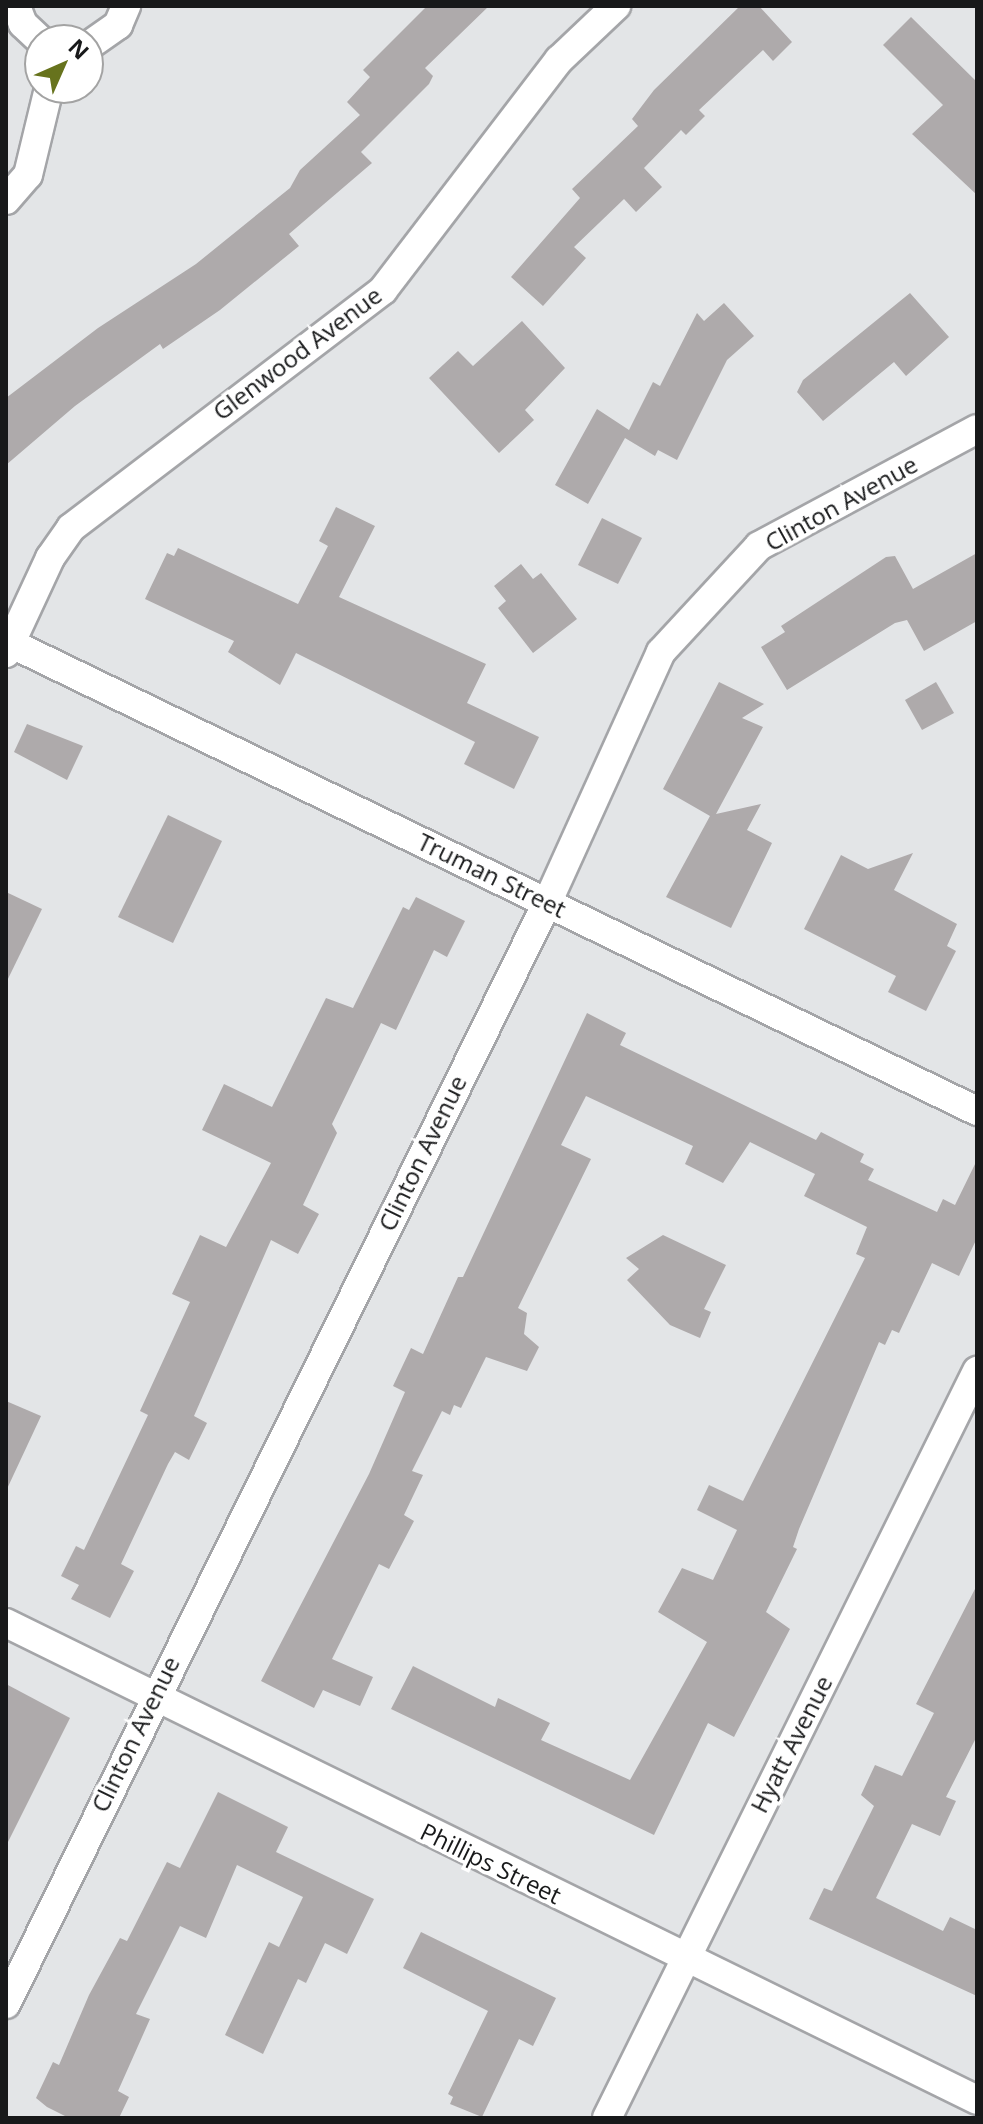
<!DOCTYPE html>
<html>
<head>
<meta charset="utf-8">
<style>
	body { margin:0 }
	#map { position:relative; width:983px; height:2124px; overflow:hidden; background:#e3e5e7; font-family:"Open Sans",sans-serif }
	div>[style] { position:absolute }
	.building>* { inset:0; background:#aeaaab }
	.roads { filter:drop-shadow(2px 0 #a4a5a8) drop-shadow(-2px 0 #a4a5a8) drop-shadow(0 2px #a4a5a8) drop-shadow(0 -2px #a4a5a8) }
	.street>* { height:28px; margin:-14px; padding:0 14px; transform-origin:14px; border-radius:14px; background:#fff }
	span { translate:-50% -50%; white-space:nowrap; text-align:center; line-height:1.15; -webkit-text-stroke:7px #fff; paint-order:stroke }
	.street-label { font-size:24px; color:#18191a }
	.frame { position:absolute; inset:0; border:8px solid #18191a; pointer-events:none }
	.north { position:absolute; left:24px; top:24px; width:80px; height:80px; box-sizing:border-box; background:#fff; border:2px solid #a3a3a3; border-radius:50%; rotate:45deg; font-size:22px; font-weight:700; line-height:32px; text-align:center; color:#18191a }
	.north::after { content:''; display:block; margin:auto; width:28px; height:36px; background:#67731d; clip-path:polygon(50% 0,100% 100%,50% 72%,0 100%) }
</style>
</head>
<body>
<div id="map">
	<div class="building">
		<div style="clip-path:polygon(427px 6px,489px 6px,425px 68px,433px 76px,429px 84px,361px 152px,372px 163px,289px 234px,299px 246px,220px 310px,163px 349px,160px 344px,75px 406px,6px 465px,6px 398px,98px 328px,196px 264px,290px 188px,300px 170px,360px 115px,347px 102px,370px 77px,363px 70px)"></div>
		<div style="clip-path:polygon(740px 6px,759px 6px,792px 42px,773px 61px,763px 50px,699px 110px,705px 116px,686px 135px,681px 130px,644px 168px,662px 187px,636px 212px,624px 199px,574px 247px,586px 258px,543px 306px,511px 277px,580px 198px,572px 189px,638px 126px,632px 119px,654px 90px)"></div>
		<div style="clip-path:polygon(911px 17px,977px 82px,977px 195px,912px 134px,943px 105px,883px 45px)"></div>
		<div style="clip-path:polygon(910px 293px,949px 337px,906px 376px,894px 362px,823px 421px,797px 392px,803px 380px)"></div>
		<div style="clip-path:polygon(724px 303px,754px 336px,727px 360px,677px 460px,658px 450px,655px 456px,625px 438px,588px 504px,555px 485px,597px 409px,629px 430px,653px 382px,660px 386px,697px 313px,704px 321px)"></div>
		<div style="clip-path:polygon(522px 321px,565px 368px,525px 410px,534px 420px,499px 453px,429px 378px,458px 351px,473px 366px)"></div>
		<div style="clip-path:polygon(336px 507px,375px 526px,339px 597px,486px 664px,467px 703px,539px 737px,514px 789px,464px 764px,475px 742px,296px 653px,280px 685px,228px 652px,234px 641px,145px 599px,167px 553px,174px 556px,178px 548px,298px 604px,328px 546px,319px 541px)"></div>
		<div style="clip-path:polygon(602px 518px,642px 538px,618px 584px,578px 565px)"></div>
		<div style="clip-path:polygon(977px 553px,977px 621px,924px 651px,907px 620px,895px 623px,787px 690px,761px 647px,785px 632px,781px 626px,886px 557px,895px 556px,913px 589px)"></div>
		<div style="clip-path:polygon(521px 564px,533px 579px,541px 573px,577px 619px,533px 653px,498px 608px,506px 601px,494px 586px)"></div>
		<div style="clip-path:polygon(719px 682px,764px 704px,742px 718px,763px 727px,716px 814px,761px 804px,747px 830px,772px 843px,731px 928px,666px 897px,710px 816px,663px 789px)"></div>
		<div style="clip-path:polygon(936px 682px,954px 713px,922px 730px,905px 700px)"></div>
		<div style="clip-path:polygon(27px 724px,83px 746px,67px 780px,14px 752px)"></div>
		<div style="clip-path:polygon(168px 815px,222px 841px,173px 943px,118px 917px)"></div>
		<div style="clip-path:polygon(913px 853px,894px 890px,957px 924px,947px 946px,956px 951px,926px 1011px,888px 992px,896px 976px,804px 929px,841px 855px,868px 869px)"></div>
		<div style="clip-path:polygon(6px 892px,42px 909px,6px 983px)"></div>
		<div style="clip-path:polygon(416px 897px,465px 921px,447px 957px,434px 950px,396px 1030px,381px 1023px,332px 1124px,337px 1133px,303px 1205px,319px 1214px,298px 1254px,271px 1240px,194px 1416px,207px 1423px,189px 1460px,175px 1452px,168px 1464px,121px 1564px,134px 1571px,110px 1618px,71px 1599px,79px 1585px,61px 1576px,76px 1546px,84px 1550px,148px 1415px,140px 1411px,190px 1302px,172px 1294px,200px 1235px,226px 1247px,271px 1163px,202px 1130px,224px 1084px,272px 1107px,326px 998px,353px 1008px,403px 907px,409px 910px)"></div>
		<div style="clip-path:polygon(587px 1013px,626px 1033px,620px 1045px,816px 1140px,821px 1132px,864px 1154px,860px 1162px,874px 1169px,868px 1180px,937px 1212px,943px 1199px,955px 1205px,977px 1160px,977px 1238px,959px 1276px,932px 1263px,899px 1333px,892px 1330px,885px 1345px,879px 1342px,799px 1529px,793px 1547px,797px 1549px,766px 1612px,790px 1629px,734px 1737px,708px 1723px,654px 1835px,391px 1709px,413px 1666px,495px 1707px,498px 1698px,550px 1723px,541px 1740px,630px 1780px,707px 1642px,658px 1612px,682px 1568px,713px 1580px,737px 1530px,697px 1510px,709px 1485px,743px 1501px,865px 1258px,856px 1254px,867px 1227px,804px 1196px,815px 1174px,750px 1142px,723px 1183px,685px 1164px,693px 1146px,586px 1096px,561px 1145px,591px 1159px,518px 1308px,527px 1313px,524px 1334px,539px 1347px,527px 1371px,486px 1357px,461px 1408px,454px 1405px,450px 1415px,442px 1411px,412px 1471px,423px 1475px,404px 1515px,414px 1521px,389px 1569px,379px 1564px,332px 1659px,373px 1677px,360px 1706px,323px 1690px,314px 1708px,261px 1681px,369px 1474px,405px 1392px,393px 1386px,411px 1348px,423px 1354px,458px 1277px,463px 1277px)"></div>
		<div style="clip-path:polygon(663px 1235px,726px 1265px,704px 1309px,711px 1312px,700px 1338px,670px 1325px,627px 1280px,639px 1269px,626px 1258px)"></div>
		<div style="clip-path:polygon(6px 1401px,41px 1416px,6px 1491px)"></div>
		<div style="clip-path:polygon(977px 1585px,977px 1736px,946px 1797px,956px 1801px,940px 1836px,912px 1824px,876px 1898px,943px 1931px,950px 1917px,977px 1930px,977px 1996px,809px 1919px,824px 1888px,832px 1891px,874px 1806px,861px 1795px,875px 1765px,902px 1776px,934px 1713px,916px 1704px)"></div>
		<div style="clip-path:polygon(6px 1684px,70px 1718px,6px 1846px)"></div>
		<div style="clip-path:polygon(218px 1792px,288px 1827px,276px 1852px,374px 1899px,347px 1954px,325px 1943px,306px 1983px,298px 1979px,263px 2054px,225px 2035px,269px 1942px,279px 1947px,303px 1897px,237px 1865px,206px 1938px,180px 1926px,136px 2014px,150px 2019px,118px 2091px,129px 2097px,119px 2118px,69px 2118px,47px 2107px,36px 2098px,53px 2062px,59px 2065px,89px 1995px,120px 1938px,127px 1941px,167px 1862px,180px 1868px)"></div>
		<div style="clip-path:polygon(421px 1932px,556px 1998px,533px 2046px,519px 2039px,482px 2117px,450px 2104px,453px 2097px,448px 2094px,488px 2011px,403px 1968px)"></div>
	</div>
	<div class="roads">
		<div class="street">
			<div style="left:16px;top:6px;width:19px;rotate:69deg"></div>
			<div style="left:23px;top:24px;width:23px;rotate:43deg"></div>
			<div style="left:88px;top:46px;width:37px;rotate:-35deg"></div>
			<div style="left:118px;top:25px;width:21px;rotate:-67deg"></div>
			<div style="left:6px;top:200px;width:33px;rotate:-49deg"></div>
			<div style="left:28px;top:175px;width:89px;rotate:-76.4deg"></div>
			<div style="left:6px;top:641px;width:1079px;rotate:25.83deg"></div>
			<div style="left:6px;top:653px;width:105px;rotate:-65.1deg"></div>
			<div style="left:50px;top:558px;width:37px;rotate:-55deg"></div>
			<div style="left:71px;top:528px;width:392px;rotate:-37.3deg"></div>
			<div style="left:383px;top:290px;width:290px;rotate:-52.6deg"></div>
			<div style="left:559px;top:60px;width:79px;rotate:-43.5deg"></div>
			<div style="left:6px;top:1623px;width:1082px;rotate:26.16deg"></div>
			<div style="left:6px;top:2004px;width:1229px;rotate:-63.83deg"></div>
			<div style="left:548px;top:901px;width:273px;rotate:-65.6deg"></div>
			<div style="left:661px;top:652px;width:144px;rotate:-47.2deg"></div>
			<div style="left:759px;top:546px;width:247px;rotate:-28.2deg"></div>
			<div style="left:607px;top:2118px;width:834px;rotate:-63.65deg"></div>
		</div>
	</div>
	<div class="street-label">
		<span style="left:297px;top:353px;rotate:-37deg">Glenwood Avenue</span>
		<span style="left:841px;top:503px;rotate:-29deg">Clinton Avenue</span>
		<span style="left:492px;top:875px;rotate:26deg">Truman Street</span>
		<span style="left:422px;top:1153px;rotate:-64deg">Clinton Avenue</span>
		<span style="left:135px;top:1734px;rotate:-64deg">Clinton Avenue</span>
		<span style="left:791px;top:1744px;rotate:-63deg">Hyatt Avenue</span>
		<span style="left:491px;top:1863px;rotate:26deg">Phillips Street</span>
	</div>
	<div class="frame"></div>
	<div class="north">N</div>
</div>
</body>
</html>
